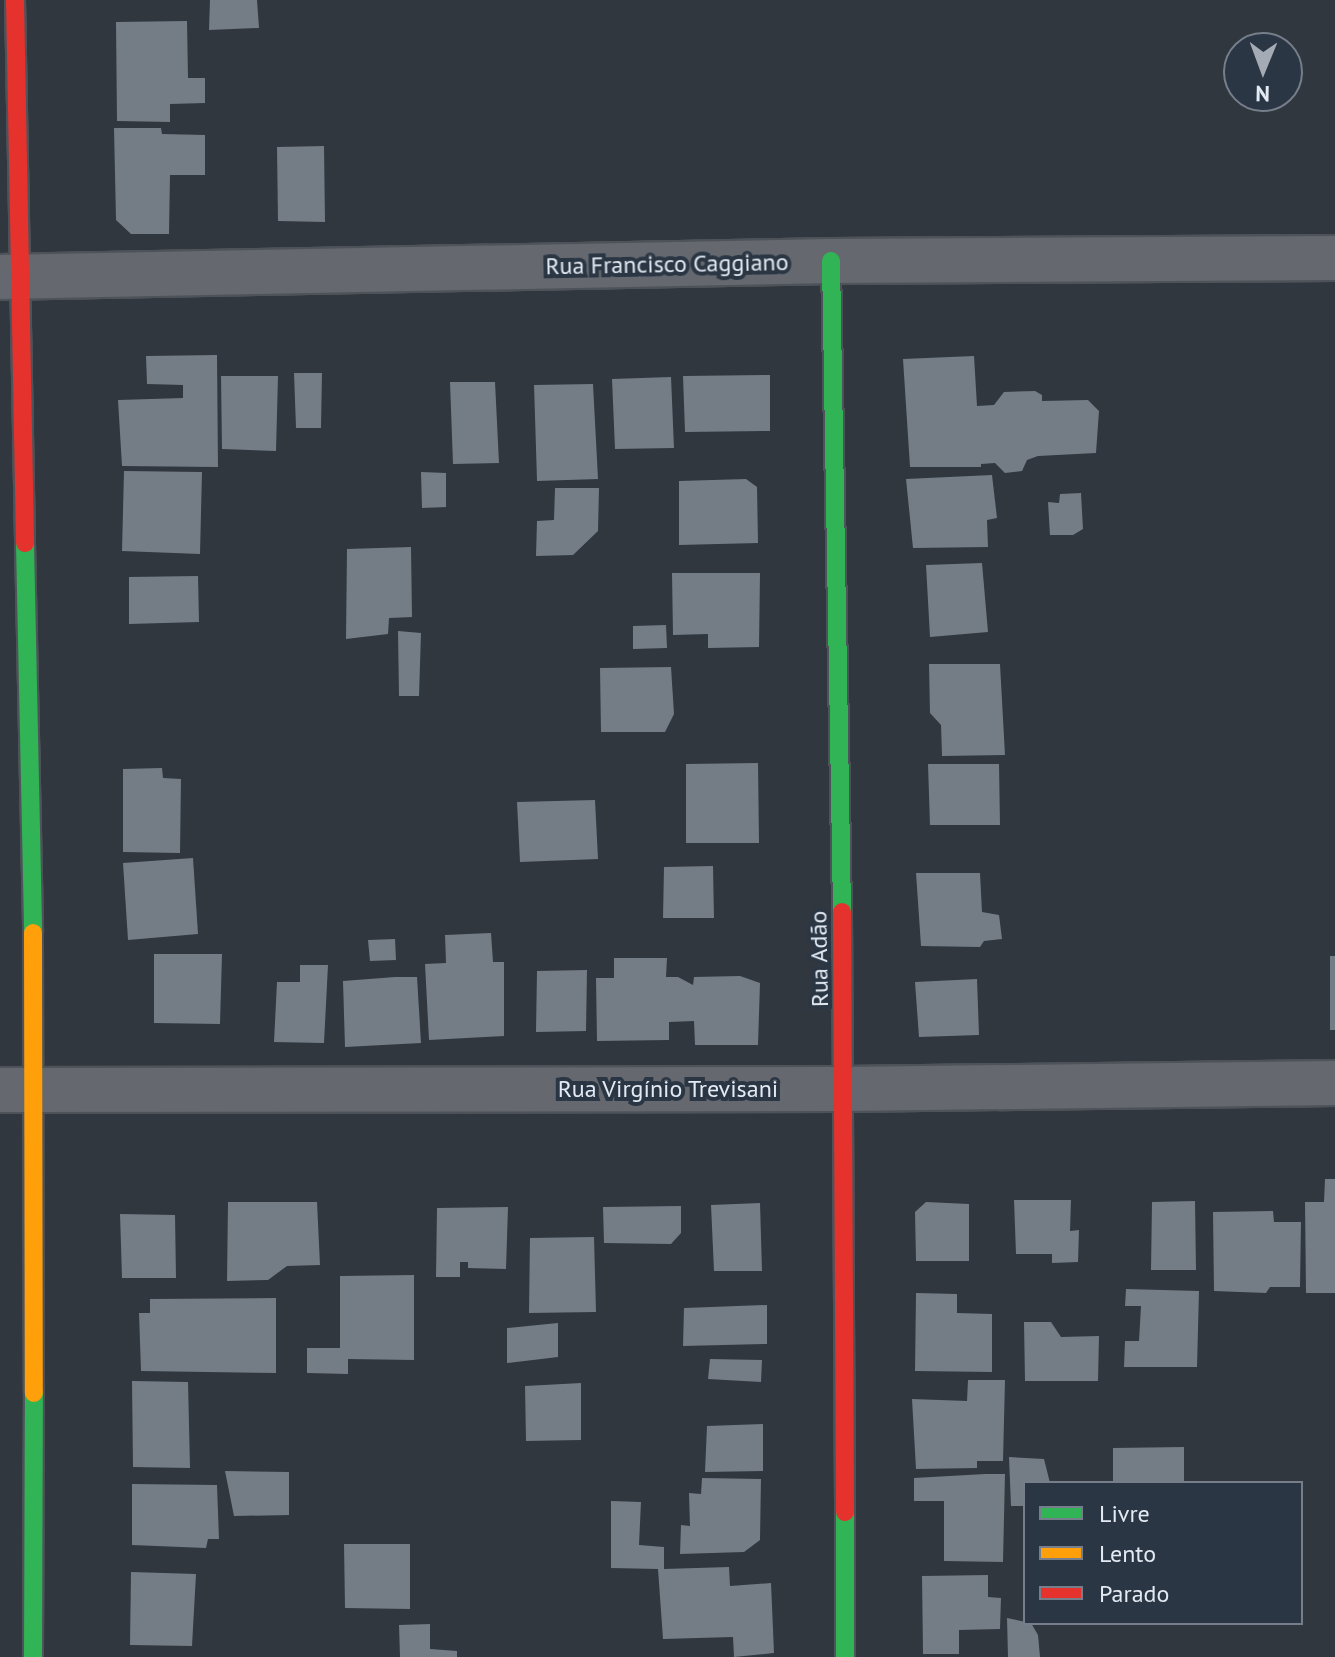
<!DOCTYPE html>
<html>
<head>
<meta charset="utf-8">
<style>
	body { margin:0 }
	#map { position:relative; width:1335px; height:1657px; overflow:hidden; background:#31373e; font-family:"PT Sans",sans-serif }
	div>[style] { position:absolute }
	.building>* { inset:0; background:#747c86 }
	.roads { filter:drop-shadow(2px 0 #4e535a) drop-shadow(-2px 0 #4e535a) drop-shadow(0 2px #4e535a) drop-shadow(0 -2px #4e535a) }
	.street>* { height:44px; margin:-22px; padding:0 22px; transform-origin:22px; border-radius:22px; background:#65696f }
	.fast>* { height:18px; margin:-9px; padding:0 9px; transform-origin:9px; border-radius:9px; background:#30b455 }
	.slow>* { height:18px; margin:-9px; padding:0 9px; transform-origin:9px; border-radius:9px; background:#ff9f0a }
	.jam>* { height:18px; margin:-9px; padding:0 9px; transform-origin:9px; border-radius:9px; background:#e5322d }
	span { translate:-50% -50%; white-space:nowrap; text-align:center; line-height:1.15; -webkit-text-stroke:8px #2b3644; paint-order:stroke }
	.street-label { font-size:24px; color:#e3eaf3 }
	.legend { position:absolute; left:1023px; top:1481px; width:280px; height:144px; box-sizing:border-box; background:#2b3644; border:2px solid #757e8a; margin:0; padding:10px 14px; list-style:none; font-size:24px; color:#e3eaf3 }
	.legend li { display:flex; align-items:center; gap:16px; height:40px }
	.legend b { width:40px; border:2px solid #757e8a }
	.north { position:absolute; left:1223px; top:32px; width:80px; height:80px; box-sizing:border-box; background:#2b3644; border:2px solid #757e8a; border-radius:50%; rotate:181deg; font-size:22px; font-weight:700; line-height:32px; text-align:center; color:#e3eaf3 }
	.north::after { content:''; display:block; margin:auto; width:28px; height:36px; background:#a5abb4; clip-path:polygon(50% 0,100% 100%,50% 72%,0 100%) }
</style>
</head>
<body>
<div id="map">
	<div class="building">
		<div style="clip-path:polygon(210px 0,257px 0,259px 28px,209px 30px)"></div>
		<div style="clip-path:polygon(187px 21px,188px 78px,205px 78px,205px 103px,170px 104px,170px 122px,117px 121px,116px 22px)"></div>
		<div style="clip-path:polygon(114px 128px,161px 128px,162px 134px,205px 135px,205px 175px,170px 175px,169px 234px,131px 234px,116px 220px)"></div>
		<div style="clip-path:polygon(324px 146px,325px 222px,278px 221px,277px 147px)"></div>
		<div style="clip-path:polygon(217px 355px,218px 467px,122px 466px,118px 400px,183px 398px,183px 385px,147px 384px,146px 356px)"></div>
		<div style="clip-path:polygon(974px 356px,977px 406px,994px 405px,1004px 392px,1035px 391px,1042px 395px,1042px 401px,1088px 400px,1099px 411px,1096px 453px,1038px 456px,1027px 460px,1022px 471px,1005px 473px,995px 463px,981px 464px,981px 467px,910px 467px,903px 359px)"></div>
		<div style="clip-path:polygon(294px 373px,322px 373px,321px 428px,296px 428px)"></div>
		<div style="clip-path:polygon(770px 375px,770px 431px,685px 432px,683px 376px)"></div>
		<div style="clip-path:polygon(221px 376px,278px 376px,276px 451px,222px 449px)"></div>
		<div style="clip-path:polygon(671px 377px,674px 448px,615px 449px,612px 379px)"></div>
		<div style="clip-path:polygon(450px 382px,495px 382px,499px 463px,453px 464px)"></div>
		<div style="clip-path:polygon(593px 384px,598px 479px,537px 481px,534px 385px)"></div>
		<div style="clip-path:polygon(124px 471px,202px 472px,200px 554px,122px 551px)"></div>
		<div style="clip-path:polygon(421px 472px,446px 473px,446px 507px,422px 508px)"></div>
		<div style="clip-path:polygon(992px 475px,997px 518px,987px 520px,988px 547px,913px 548px,906px 479px)"></div>
		<div style="clip-path:polygon(746px 479px,757px 487px,758px 543px,679px 545px,679px 481px)"></div>
		<div style="clip-path:polygon(555px 488px,599px 488px,598px 531px,573px 555px,536px 556px,537px 521px,554px 520px)"></div>
		<div style="clip-path:polygon(1081px 493px,1083px 529px,1073px 535px,1050px 535px,1048px 502px,1059px 503px,1060px 494px)"></div>
		<div style="clip-path:polygon(411px 547px,412px 617px,389px 618px,388px 634px,346px 639px,347px 549px)"></div>
		<div style="clip-path:polygon(982px 563px,988px 632px,930px 637px,926px 565px)"></div>
		<div style="clip-path:polygon(672px 573px,760px 573px,759px 647px,708px 648px,708px 634px,673px 635px)"></div>
		<div style="clip-path:polygon(198px 576px,199px 622px,129px 624px,129px 577px)"></div>
		<div style="clip-path:polygon(666px 625px,667px 648px,633px 649px,633px 626px)"></div>
		<div style="clip-path:polygon(398px 631px,421px 633px,419px 696px,399px 696px)"></div>
		<div style="clip-path:polygon(929px 664px,1000px 664px,1005px 755px,942px 756px,941px 725px,930px 713px)"></div>
		<div style="clip-path:polygon(671px 667px,674px 714px,665px 732px,601px 732px,600px 668px)"></div>
		<div style="clip-path:polygon(758px 763px,759px 843px,686px 843px,686px 764px)"></div>
		<div style="clip-path:polygon(928px 764px,999px 764px,1000px 825px,930px 825px)"></div>
		<div style="clip-path:polygon(162px 768px,163px 778px,181px 779px,180px 853px,123px 852px,123px 769px)"></div>
		<div style="clip-path:polygon(595px 800px,598px 859px,520px 862px,517px 802px)"></div>
		<div style="clip-path:polygon(193px 858px,198px 934px,128px 940px,123px 863px)"></div>
		<div style="clip-path:polygon(713px 866px,714px 918px,663px 918px,664px 867px)"></div>
		<div style="clip-path:polygon(916px 873px,980px 873px,982px 912px,999px 915px,1002px 939px,984px 941px,980px 947px,921px 946px)"></div>
		<div style="clip-path:polygon(491px 933px,493px 962px,504px 962px,504px 1036px,429px 1040px,425px 964px,446px 963px,445px 935px)"></div>
		<div style="clip-path:polygon(395px 939px,396px 960px,370px 961px,368px 940px)"></div>
		<div style="clip-path:polygon(154px 954px,222px 954px,220px 1024px,154px 1023px)"></div>
		<div style="clip-path:polygon(1330px 956px,1335px 956px,1335px 1030px,1330px 1030px)"></div>
		<div style="clip-path:polygon(614px 958px,667px 958px,666px 977px,678px 977px,693px 985px,694px 977px,740px 976px,760px 983px,758px 1045px,695px 1045px,694px 1021px,669px 1022px,669px 1040px,597px 1041px,596px 978px,614px 978px)"></div>
		<div style="clip-path:polygon(300px 965px,328px 965px,324px 1043px,274px 1042px,277px 982px,300px 982px)"></div>
		<div style="clip-path:polygon(587px 970px,586px 1031px,536px 1032px,537px 971px)"></div>
		<div style="clip-path:polygon(395px 977px,417px 977px,421px 1043px,345px 1047px,343px 981px)"></div>
		<div style="clip-path:polygon(977px 979px,979px 1035px,919px 1037px,915px 982px)"></div>
		<div style="clip-path:polygon(1325px 1179px,1335px 1179px,1335px 1293px,1306px 1293px,1305px 1202px,1324px 1202px)"></div>
		<div style="clip-path:polygon(1014px 1200px,1071px 1200px,1070px 1231px,1079px 1230px,1078px 1262px,1052px 1263px,1052px 1254px,1016px 1254px)"></div>
		<div style="clip-path:polygon(1195px 1201px,1196px 1270px,1151px 1270px,1152px 1202px)"></div>
		<div style="clip-path:polygon(228px 1202px,317px 1202px,320px 1265px,287px 1266px,268px 1280px,227px 1281px)"></div>
		<div style="clip-path:polygon(926px 1202px,969px 1204px,969px 1261px,916px 1261px,915px 1212px)"></div>
		<div style="clip-path:polygon(760px 1203px,762px 1271px,714px 1271px,711px 1205px)"></div>
		<div style="clip-path:polygon(681px 1206px,681px 1233px,671px 1244px,604px 1243px,603px 1207px)"></div>
		<div style="clip-path:polygon(508px 1207px,506px 1269px,468px 1268px,468px 1262px,460px 1262px,460px 1277px,436px 1277px,437px 1208px)"></div>
		<div style="clip-path:polygon(1273px 1211px,1274px 1222px,1301px 1222px,1300px 1287px,1270px 1287px,1266px 1293px,1214px 1291px,1213px 1212px)"></div>
		<div style="clip-path:polygon(120px 1214px,175px 1215px,176px 1278px,122px 1278px)"></div>
		<div style="clip-path:polygon(594px 1237px,596px 1312px,529px 1313px,530px 1238px)"></div>
		<div style="clip-path:polygon(414px 1275px,414px 1360px,348px 1359px,348px 1374px,307px 1373px,307px 1348px,340px 1348px,340px 1276px)"></div>
		<div style="clip-path:polygon(1126px 1289px,1199px 1291px,1197px 1367px,1124px 1367px,1125px 1341px,1139px 1341px,1141px 1306px,1125px 1306px)"></div>
		<div style="clip-path:polygon(916px 1293px,957px 1294px,957px 1313px,992px 1314px,992px 1372px,915px 1371px)"></div>
		<div style="clip-path:polygon(276px 1298px,276px 1373px,141px 1371px,139px 1313px,150px 1313px,150px 1299px)"></div>
		<div style="clip-path:polygon(767px 1305px,767px 1344px,683px 1346px,684px 1308px)"></div>
		<div style="clip-path:polygon(1024px 1322px,1051px 1322px,1061px 1337px,1099px 1336px,1098px 1381px,1025px 1381px)"></div>
		<div style="clip-path:polygon(558px 1323px,558px 1357px,507px 1363px,507px 1328px)"></div>
		<div style="clip-path:polygon(710px 1359px,762px 1360px,761px 1382px,708px 1379px)"></div>
		<div style="clip-path:polygon(968px 1380px,1005px 1380px,1003px 1461px,977px 1461px,977px 1468px,916px 1469px,912px 1399px,967px 1401px)"></div>
		<div style="clip-path:polygon(132px 1381px,188px 1382px,190px 1468px,133px 1467px)"></div>
		<div style="clip-path:polygon(581px 1383px,581px 1440px,526px 1441px,525px 1386px)"></div>
		<div style="clip-path:polygon(763px 1424px,763px 1471px,705px 1472px,707px 1426px)"></div>
		<div style="clip-path:polygon(1184px 1447px,1184px 1483px,1113px 1483px,1113px 1448px)"></div>
		<div style="clip-path:polygon(1009px 1457px,1044px 1459px,1050px 1483px,1025px 1483px,1025px 1506px,1011px 1506px)"></div>
		<div style="clip-path:polygon(225px 1471px,289px 1472px,289px 1515px,234px 1516px)"></div>
		<div style="clip-path:polygon(985px 1474px,1005px 1474px,1003px 1562px,944px 1561px,944px 1501px,914px 1501px,914px 1478px)"></div>
		<div style="clip-path:polygon(702px 1478px,761px 1479px,760px 1540px,744px 1552px,680px 1554px,681px 1525px,690px 1526px,689px 1493px,701px 1494px)"></div>
		<div style="clip-path:polygon(132px 1484px,217px 1485px,219px 1539px,208px 1539px,206px 1548px,132px 1545px)"></div>
		<div style="clip-path:polygon(611px 1501px,641px 1502px,639px 1545px,664px 1547px,664px 1569px,729px 1567px,730px 1586px,771px 1583px,774px 1653px,734px 1657px,733px 1637px,663px 1639px,658px 1569px,611px 1568px)"></div>
		<div style="clip-path:polygon(344px 1544px,410px 1544px,410px 1609px,345px 1608px)"></div>
		<div style="clip-path:polygon(131px 1572px,196px 1574px,192px 1646px,130px 1645px)"></div>
		<div style="clip-path:polygon(988px 1575px,988px 1597px,1001px 1598px,1000px 1629px,959px 1630px,959px 1654px,923px 1654px,922px 1576px)"></div>
		<div style="clip-path:polygon(1007px 1618px,1031px 1623px,1038px 1635px,1040px 1657px,1008px 1657px)"></div>
		<div style="clip-path:polygon(430px 1624px,430px 1649px,457px 1651px,457px 1657px,400px 1657px,399px 1625px)"></div>
	</div>
	<div class="roads">
		<div class="street">
			<div style="left:0;top:277px;width:831px;rotate:-1.1deg"></div>
			<div style="left:831px;top:261px;width:504px;rotate:-0.34deg"></div>
			<div style="left:0;top:1090px;width:845px;rotate:-0.07deg"></div>
			<div style="left:845px;top:1089px;width:490px;rotate:-0.7deg"></div>
		</div>
		<div class="fast">
			<div style="left:831px;top:261px;width:651px;rotate:89.03deg"></div>
			<div style="left:25px;top:543px;width:390px;rotate:88.8deg"></div>
			<div style="left:845px;top:1512px;width:145px;rotate:90deg"></div>
			<div style="left:33px;top:1657px;width:264px;rotate:-89.8deg"></div>
		</div>
		<div class="slow">
			<div style="left:33px;top:933px;width:460px;rotate:89.9deg"></div>
		</div>
		<div class="jam">
			<div style="left:15px;top:0;width:543px;rotate:88.94deg"></div>
			<div style="left:842px;top:912px;width:600px;rotate:89.71deg"></div>
		</div>
	</div>
	<div class="street-label">
		<span style="left:667px;top:264px;rotate:-1deg">Rua Francisco Caggiano</span>
		<span style="left:819px;top:959px;rotate:-91deg">Rua Adão</span>
		<span style="left:668px;top:1089px">Rua Virgínio Trevisani</span>
	</div>
	<ul class="legend">
	<li><b style="height:10px;background:#30b455"></b>Livre</li>
	<li><b style="height:10px;background:#ff9f0a"></b>Lento</li>
	<li><b style="height:10px;background:#e5322d"></b>Parado</li>
	</ul>
	<div class="north">N</div>
</div>
</body>
</html>
